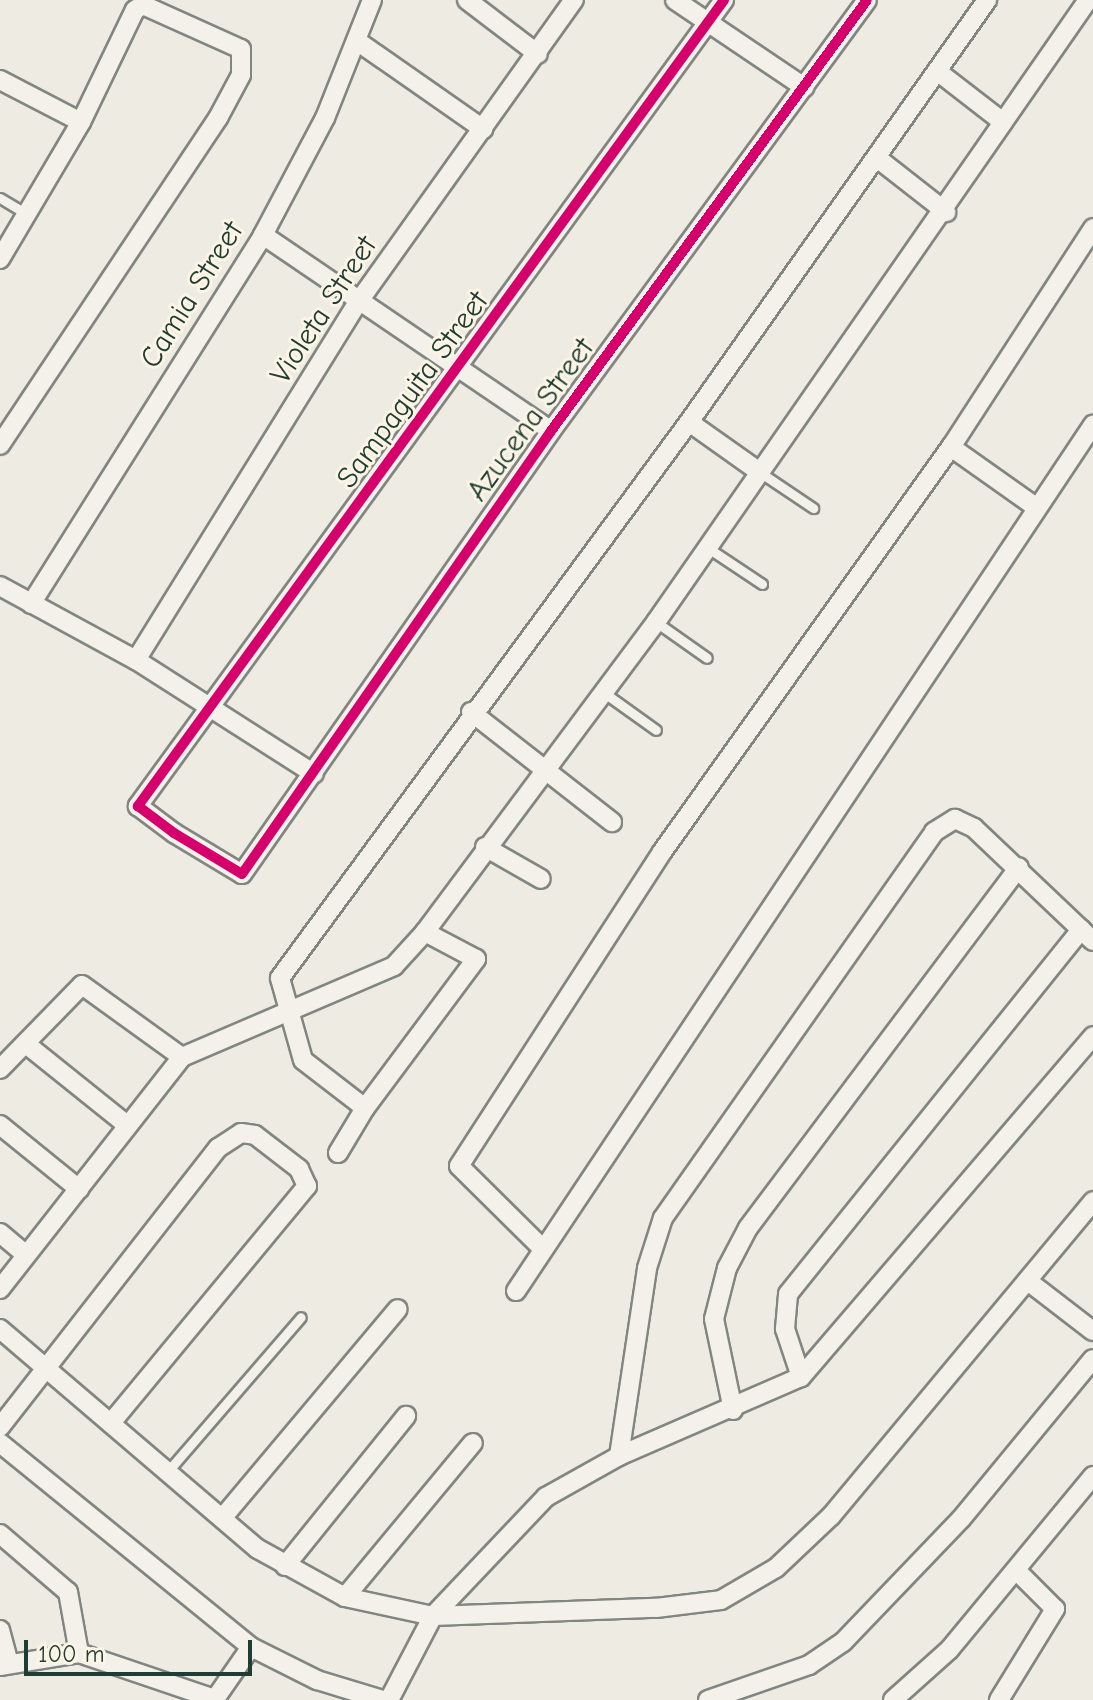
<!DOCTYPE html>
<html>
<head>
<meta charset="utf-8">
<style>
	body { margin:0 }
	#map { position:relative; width:1093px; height:1700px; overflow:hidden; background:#eeebe3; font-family:"Comic Neue",sans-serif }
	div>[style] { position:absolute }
	.roads { filter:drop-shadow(2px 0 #828681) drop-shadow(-2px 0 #828681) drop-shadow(0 2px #828681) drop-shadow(0 -2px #828681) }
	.service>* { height:9px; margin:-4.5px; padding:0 4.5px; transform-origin:4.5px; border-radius:4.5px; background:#f4f1eb }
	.minor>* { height:18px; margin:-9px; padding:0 9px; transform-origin:9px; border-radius:9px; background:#f4f1eb }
	.cycleway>* { height:10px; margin:-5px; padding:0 5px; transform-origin:5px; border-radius:5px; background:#d6006c }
	span { translate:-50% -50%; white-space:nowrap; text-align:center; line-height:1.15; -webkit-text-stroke:6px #fcf5e5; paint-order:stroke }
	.street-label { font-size:30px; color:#1f3d34 }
	.scale { position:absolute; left:24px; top:1640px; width:228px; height:36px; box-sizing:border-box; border:4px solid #1f3d34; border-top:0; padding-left:10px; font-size:24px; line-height:28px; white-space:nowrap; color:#1f3d34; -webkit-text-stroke:6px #fcf5e5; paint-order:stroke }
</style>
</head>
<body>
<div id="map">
	<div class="roads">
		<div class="service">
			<div style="left:0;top:198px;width:29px;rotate:31deg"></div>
			<div style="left:761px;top:473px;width:63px;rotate:33.9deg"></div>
			<div style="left:708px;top:548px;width:65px;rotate:33.7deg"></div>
			<div style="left:656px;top:622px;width:62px;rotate:35.2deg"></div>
			<div style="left:603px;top:692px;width:65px;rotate:35.6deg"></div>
			<div style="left:168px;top:1471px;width:203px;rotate:-49.2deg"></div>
		</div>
		<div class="minor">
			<div style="left:467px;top:0;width:89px;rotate:37.3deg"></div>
			<div style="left:675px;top:0;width:156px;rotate:34deg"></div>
			<div style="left:724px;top:0;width:997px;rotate:126.02deg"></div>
			<div style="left:138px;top:806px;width:45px;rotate:36.9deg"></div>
			<div style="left:174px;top:833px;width:79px;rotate:31.1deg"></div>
			<div style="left:242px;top:874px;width:540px;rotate:-55.1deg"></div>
			<div style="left:551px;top:431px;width:534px;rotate:-53.75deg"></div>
			<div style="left:357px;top:41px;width:154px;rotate:34.9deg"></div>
			<div style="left:937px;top:71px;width:83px;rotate:37.7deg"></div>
			<div style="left:0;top:80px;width:91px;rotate:27.4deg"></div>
			<div style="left:877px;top:158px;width:88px;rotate:38deg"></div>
			<div style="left:263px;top:235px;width:348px;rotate:34.2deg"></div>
			<div style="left:0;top:259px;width:159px;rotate:-59.4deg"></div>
			<div style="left:81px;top:122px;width:124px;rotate:-64.3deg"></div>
			<div style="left:135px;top:10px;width:9px;rotate:-32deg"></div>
			<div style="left:143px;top:5px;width:107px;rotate:24.2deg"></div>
			<div style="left:241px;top:49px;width:26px;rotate:90deg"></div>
			<div style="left:241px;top:75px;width:49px;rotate:118.1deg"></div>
			<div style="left:218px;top:118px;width:393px;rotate:123.7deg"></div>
			<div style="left:689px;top:422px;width:88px;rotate:35.3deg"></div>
			<div style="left:951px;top:447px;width:105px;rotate:35.3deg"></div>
			<div style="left:0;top:586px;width:155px;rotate:28.6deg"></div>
			<div style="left:136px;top:660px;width:211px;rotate:32.6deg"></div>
			<div style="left:31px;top:604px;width:436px;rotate:-57.8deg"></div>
			<div style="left:263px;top:235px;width:132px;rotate:-62.1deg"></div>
			<div style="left:325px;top:118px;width:127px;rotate:-68.3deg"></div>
			<div style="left:136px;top:660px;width:423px;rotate:-58.2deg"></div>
			<div style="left:359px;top:301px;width:370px;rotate:-54.5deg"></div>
			<div style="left:471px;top:712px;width:179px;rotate:38deg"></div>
			<div style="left:485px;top:847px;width:64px;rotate:29.7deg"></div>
			<div style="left:26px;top:1044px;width:129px;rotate:38.7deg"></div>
			<div style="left:0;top:1069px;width:117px;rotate:-45.7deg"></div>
			<div style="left:82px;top:985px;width:123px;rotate:35.8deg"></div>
			<div style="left:365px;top:1108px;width:186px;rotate:-53.3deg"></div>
			<div style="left:476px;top:959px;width:58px;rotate:-152.1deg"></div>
			<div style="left:0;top:1125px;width:102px;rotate:39deg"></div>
			<div style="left:338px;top:1153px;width:52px;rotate:-59deg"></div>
			<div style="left:365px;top:1108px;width:78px;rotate:-142.3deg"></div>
			<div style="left:303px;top:1060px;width:85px;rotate:-105.7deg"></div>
			<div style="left:280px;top:978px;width:690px;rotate:-53.66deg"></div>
			<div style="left:689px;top:422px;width:517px;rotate:-54.77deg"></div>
			<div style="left:0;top:1233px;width:34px;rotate:40deg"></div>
			<div style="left:543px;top:1249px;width:118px;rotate:-135.3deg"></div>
			<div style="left:459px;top:1166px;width:374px;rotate:-57.1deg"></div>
			<div style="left:662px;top:852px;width:498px;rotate:-54.5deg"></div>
			<div style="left:951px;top:447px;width:261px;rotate:-57deg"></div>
			<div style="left:1028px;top:1281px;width:82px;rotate:37.6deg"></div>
			<div style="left:0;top:1289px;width:295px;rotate:-51.9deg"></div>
			<div style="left:182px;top:1057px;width:231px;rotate:-23.2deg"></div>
			<div style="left:394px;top:966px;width:46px;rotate:-47.6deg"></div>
			<div style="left:425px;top:932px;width:387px;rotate:-53.3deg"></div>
			<div style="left:656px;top:622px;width:757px;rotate:-55.22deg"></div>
			<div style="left:516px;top:1291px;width:1041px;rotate:-56.33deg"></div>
			<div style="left:0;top:1329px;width:339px;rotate:40.5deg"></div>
			<div style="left:258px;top:1549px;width:99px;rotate:28.9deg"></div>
			<div style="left:345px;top:1597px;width:90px;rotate:12.2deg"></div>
			<div style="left:433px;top:1616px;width:223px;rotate:-2.1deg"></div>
			<div style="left:656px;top:1608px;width:65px;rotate:-7deg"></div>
			<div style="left:721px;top:1600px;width:64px;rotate:-30.2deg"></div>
			<div style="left:776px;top:1568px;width:76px;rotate:-43.4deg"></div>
			<div style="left:831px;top:1516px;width:410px;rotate:-50.2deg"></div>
			<div style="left:801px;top:1377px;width:51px;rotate:-108.4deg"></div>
			<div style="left:785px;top:1329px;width:35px;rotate:-85deg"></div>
			<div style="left:788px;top:1294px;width:468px;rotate:-51.2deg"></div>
			<div style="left:733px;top:1410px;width:93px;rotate:-101.8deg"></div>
			<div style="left:714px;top:1319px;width:53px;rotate:-75.7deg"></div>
			<div style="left:727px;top:1268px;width:45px;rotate:-62.3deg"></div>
			<div style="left:748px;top:1228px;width:451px;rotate:-53.1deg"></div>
			<div style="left:0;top:1427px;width:354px;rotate:-52deg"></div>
			<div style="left:218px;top:1148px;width:27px;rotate:-33deg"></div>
			<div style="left:241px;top:1133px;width:14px;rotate:8deg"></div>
			<div style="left:255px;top:1135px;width:56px;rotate:37.7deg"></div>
			<div style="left:299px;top:1169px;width:19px;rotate:65deg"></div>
			<div style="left:307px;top:1186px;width:308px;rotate:129.6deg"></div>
			<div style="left:0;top:1443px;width:323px;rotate:39.1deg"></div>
			<div style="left:251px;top:1647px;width:74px;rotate:26.6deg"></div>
			<div style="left:317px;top:1680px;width:69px;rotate:16.9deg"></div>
			<div style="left:619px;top:1456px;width:190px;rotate:-81.5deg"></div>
			<div style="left:647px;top:1268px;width:52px;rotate:-72.3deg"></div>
			<div style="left:663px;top:1218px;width:472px;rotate:-54.9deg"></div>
			<div style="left:934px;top:832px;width:25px;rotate:-32deg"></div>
			<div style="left:955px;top:819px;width:21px;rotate:25deg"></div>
			<div style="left:974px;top:828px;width:164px;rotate:43.5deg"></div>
			<div style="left:224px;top:1516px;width:270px;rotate:-50deg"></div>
			<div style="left:0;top:1534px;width:89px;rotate:40.5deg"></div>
			<div style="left:68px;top:1592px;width:62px;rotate:79.8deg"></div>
			<div style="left:285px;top:1566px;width:193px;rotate:-51.1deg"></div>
			<div style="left:345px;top:1597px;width:200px;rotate:-50.3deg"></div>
			<div style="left:0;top:1630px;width:35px;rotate:75deg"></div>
			<div style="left:0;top:1666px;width:80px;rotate:-9.3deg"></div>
			<div style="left:79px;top:1653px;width:144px;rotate:18.7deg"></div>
			<div style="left:215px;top:1699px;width:63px;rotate:-55.3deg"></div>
			<div style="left:389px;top:1700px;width:95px;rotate:-62.4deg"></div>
			<div style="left:433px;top:1616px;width:164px;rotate:-46.5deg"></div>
			<div style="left:546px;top:1497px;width:84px;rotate:-29.3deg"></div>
			<div style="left:619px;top:1456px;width:198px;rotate:-23.5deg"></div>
			<div style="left:801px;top:1377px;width:449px;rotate:-49.4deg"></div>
			<div style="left:708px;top:1700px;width:107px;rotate:-19.1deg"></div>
			<div style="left:809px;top:1665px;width:41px;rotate:-34.1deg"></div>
			<div style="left:843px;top:1642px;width:170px;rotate:-46.2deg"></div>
			<div style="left:961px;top:1519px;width:207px;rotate:-50.5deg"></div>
			<div style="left:893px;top:1700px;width:75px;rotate:-41.8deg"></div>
			<div style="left:949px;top:1650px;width:226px;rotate:-50.4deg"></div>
			<div style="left:999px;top:1700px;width:107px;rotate:-58.4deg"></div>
			<div style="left:1055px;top:1609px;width:54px;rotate:-135deg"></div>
		</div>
	</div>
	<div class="cycleway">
		<div style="left:724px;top:0;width:997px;rotate:126.02deg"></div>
		<div style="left:138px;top:806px;width:45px;rotate:36.9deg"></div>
		<div style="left:174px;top:833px;width:79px;rotate:31.1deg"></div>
		<div style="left:242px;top:874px;width:540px;rotate:-55.1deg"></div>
		<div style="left:551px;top:431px;width:534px;rotate:-53.75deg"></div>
	</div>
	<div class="street-label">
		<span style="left:192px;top:295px;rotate:-58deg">Camia Street</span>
		<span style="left:324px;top:310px;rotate:-57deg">Violeta Street</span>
		<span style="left:413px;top:390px;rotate:-54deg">Sampaguita Street</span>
		<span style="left:531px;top:420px;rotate:-54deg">Azucena Street</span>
	</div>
	<div class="scale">100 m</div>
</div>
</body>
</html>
